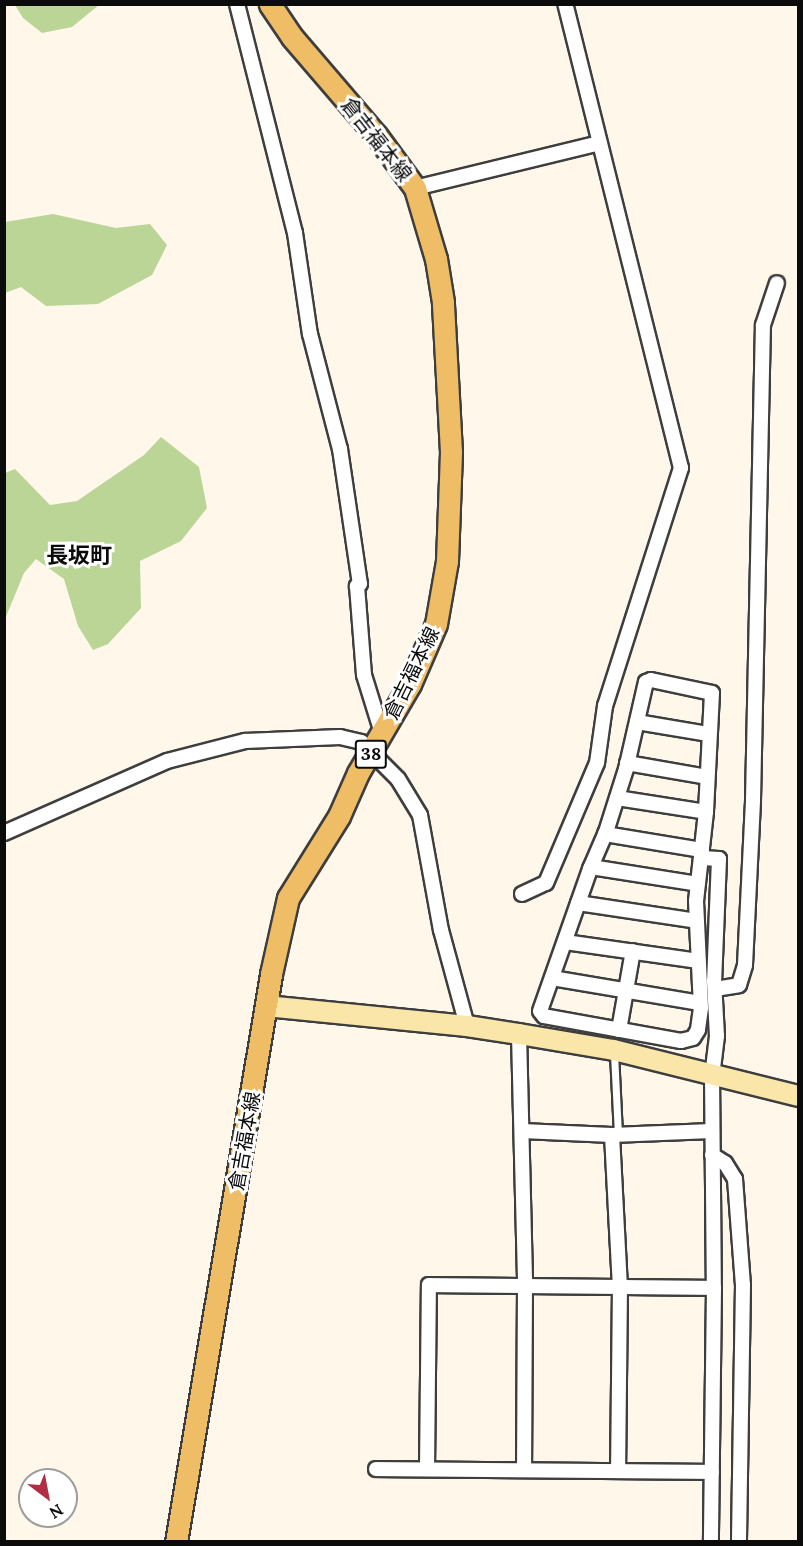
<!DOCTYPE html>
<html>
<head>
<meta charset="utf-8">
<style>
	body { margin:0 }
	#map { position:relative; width:803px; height:1546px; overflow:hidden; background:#fef7ea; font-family:Lora,"Noto Sans JP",serif }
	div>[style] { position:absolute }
	.forest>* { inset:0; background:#bbd597 }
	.roads { filter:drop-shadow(2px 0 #3e3e3e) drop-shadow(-2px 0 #3e3e3e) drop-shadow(0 2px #3e3e3e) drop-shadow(0 -2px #3e3e3e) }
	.lane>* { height:7px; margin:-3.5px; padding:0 3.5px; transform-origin:3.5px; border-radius:3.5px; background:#fff }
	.street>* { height:14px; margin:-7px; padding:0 7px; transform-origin:7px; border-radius:7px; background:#fff }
	.secondary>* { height:20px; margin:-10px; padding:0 10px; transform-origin:10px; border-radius:10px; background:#fae6a9 }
	.primary>* { height:21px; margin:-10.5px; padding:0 10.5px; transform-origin:10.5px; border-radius:10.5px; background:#f0bd67 }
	span { translate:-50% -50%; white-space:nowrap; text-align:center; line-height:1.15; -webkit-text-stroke:6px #fff; paint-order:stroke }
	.shield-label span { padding:2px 4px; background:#fff; border:2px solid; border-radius:4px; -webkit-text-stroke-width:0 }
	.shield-label { font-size:18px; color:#0b0b0b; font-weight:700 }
	.street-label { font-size:20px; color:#0b0b0b }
	.quarter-label { font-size:22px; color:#0b0b0b; font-weight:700 }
	.frame { position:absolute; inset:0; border:6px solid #0b0b0b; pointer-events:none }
	.north { position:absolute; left:18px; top:1468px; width:60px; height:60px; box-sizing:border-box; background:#fff; border:2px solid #9d9d9d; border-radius:50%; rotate:148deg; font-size:16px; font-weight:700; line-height:24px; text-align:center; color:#0b0b0b }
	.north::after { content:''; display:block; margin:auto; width:21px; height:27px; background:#b22c44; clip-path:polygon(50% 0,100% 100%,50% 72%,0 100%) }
</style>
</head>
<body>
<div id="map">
	<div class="forest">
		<div style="clip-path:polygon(15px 5px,99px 5px,72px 27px,42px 33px,23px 18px)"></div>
		<div style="clip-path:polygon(53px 214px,116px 228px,150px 224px,167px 245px,152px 275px,98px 304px,46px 306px,21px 287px,5px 293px,5px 222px)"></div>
		<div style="clip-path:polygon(161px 437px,199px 467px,207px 508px,181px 541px,140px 561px,141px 608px,108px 644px,93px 650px,78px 626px,64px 579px,36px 559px,24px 573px,5px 619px,5px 473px,15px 469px,50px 505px,77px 501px,144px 455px)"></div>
	</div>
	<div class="roads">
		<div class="lane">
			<div style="left:614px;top:1053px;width:81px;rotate:87.2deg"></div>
		</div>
		<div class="street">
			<div style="left:237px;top:4px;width:236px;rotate:75.8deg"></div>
			<div style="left:295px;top:233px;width:102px;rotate:81.6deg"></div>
			<div style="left:310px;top:334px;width:119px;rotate:75.4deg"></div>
			<div style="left:340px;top:449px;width:136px;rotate:81.6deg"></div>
			<div style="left:360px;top:584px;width:4px;rotate:146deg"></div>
			<div style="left:357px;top:586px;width:89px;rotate:85.5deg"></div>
			<div style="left:364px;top:675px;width:61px;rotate:72.8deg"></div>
			<div style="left:415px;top:188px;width:189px;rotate:-13.7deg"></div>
			<div style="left:651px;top:680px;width:62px;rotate:12deg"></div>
			<div style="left:712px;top:693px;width:119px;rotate:92.9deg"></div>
			<div style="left:706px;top:812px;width:90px;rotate:96.4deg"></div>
			<div style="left:696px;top:901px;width:107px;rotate:87.3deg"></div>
			<div style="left:701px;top:1008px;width:22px;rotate:98deg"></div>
			<div style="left:698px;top:1030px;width:9px;rotate:122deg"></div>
			<div style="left:693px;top:1038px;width:12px;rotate:166deg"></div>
			<div style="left:681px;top:1041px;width:139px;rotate:-169.7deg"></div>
			<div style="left:544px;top:1016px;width:6px;rotate:-129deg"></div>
			<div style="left:540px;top:1011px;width:151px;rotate:-70.6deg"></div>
			<div style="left:590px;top:869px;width:40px;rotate:-66.6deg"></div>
			<div style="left:606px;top:832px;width:66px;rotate:-72.4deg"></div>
			<div style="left:626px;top:769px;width:89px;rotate:-77.1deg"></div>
			<div style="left:646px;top:682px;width:5px;rotate:-22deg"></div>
			<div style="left:637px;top:722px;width:73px;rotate:9.5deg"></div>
			<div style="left:627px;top:763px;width:81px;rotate:9.9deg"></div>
			<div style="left:617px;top:798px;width:90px;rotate:8.9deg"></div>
			<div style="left:4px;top:833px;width:178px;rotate:-23.8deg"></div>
			<div style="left:167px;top:761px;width:81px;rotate:-14.4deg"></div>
			<div style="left:245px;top:741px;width:95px;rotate:-2.4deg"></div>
			<div style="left:340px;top:737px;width:22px;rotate:13deg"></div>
			<div style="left:361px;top:742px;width:52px;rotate:45deg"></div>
			<div style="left:398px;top:779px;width:42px;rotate:58.6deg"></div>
			<div style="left:420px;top:815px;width:117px;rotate:79.7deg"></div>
			<div style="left:441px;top:930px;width:99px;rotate:74.8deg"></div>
			<div style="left:605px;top:834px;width:98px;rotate:9.4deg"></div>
			<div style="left:702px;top:858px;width:17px;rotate:3deg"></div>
			<div style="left:719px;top:859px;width:122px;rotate:92.3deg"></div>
			<div style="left:714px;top:981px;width:55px;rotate:86.9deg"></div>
			<div style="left:717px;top:1036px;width:38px;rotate:97deg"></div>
			<div style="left:712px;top:1074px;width:214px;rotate:89.5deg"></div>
			<div style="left:714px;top:1288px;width:254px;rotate:90.7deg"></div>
			<div style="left:591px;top:867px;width:108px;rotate:9deg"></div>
			<div style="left:522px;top:894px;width:26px;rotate:-25deg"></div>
			<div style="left:546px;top:883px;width:130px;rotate:-67deg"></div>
			<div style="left:597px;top:763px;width:58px;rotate:-82deg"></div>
			<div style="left:605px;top:706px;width:250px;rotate:-72.3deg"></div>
			<div style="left:681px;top:468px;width:478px;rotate:-104deg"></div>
			<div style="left:578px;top:903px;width:120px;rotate:8.6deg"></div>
			<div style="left:565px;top:942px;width:135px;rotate:8.1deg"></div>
			<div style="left:552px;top:978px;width:150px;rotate:9.6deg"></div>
			<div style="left:715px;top:989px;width:24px;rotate:-9deg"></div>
			<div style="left:739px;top:985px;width:21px;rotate:-73deg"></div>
			<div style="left:745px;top:965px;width:165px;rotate:-87.2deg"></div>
			<div style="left:753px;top:800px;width:475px;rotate:-88.8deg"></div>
			<div style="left:763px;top:325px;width:44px;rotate:-71.6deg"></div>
			<div style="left:619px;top:1030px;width:80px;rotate:-80deg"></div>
			<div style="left:519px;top:1034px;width:251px;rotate:88.6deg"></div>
			<div style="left:525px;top:1285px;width:185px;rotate:90.3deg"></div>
			<div style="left:522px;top:1131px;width:90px;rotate:2.5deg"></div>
			<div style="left:612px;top:1135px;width:100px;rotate:-2.3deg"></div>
			<div style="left:612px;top:1135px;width:151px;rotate:87deg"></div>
			<div style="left:620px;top:1286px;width:184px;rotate:90.6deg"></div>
			<div style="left:712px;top:1155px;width:15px;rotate:32deg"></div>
			<div style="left:725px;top:1163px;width:19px;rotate:58deg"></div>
			<div style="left:735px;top:1179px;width:106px;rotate:85.7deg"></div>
			<div style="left:743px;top:1285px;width:257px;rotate:90.9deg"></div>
			<div style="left:376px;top:1469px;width:336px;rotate:0.5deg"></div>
			<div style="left:427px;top:1469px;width:184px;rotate:-89.4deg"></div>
			<div style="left:429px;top:1285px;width:285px;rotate:0.6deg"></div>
		</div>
		<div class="secondary">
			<div style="left:266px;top:1006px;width:202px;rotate:5.7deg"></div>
			<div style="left:467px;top:1026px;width:53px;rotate:8.7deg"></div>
			<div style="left:519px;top:1034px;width:96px;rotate:9.6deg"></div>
			<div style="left:614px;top:1050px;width:190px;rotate:14deg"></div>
		</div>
		<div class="primary">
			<div style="left:176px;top:1542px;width:576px;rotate:-80.5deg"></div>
			<div style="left:271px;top:974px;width:78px;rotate:-77.4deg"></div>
			<div style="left:288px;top:898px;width:97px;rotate:-58.1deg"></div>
			<div style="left:339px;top:816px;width:47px;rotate:-66.2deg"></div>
			<div style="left:358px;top:773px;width:103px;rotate:-59.7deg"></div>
			<div style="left:410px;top:684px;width:65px;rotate:-66.6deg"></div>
			<div style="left:436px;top:624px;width:64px;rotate:-80.1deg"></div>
			<div style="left:447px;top:561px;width:109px;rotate:-87.9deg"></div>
			<div style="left:451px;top:452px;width:150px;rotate:-93.1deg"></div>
			<div style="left:443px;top:302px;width:44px;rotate:-99.2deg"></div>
			<div style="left:436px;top:259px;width:74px;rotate:-106.5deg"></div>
			<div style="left:415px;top:188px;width:66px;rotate:-126.3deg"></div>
			<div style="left:376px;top:135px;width:129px;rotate:-130.6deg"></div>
			<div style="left:292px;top:37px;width:40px;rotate:-124deg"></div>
		</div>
	</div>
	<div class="shield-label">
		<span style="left:371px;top:754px">38</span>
	</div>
	<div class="street-label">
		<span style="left:377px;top:139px;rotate:52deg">倉吉福本線</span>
		<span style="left:411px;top:673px;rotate:-64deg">倉吉福本線</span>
		<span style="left:244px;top:1141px;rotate:-80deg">倉吉福本線</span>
	</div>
	<div class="quarter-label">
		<span style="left:79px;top:556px">長坂町</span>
	</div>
	<div class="frame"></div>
	<div class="north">N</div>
</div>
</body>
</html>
